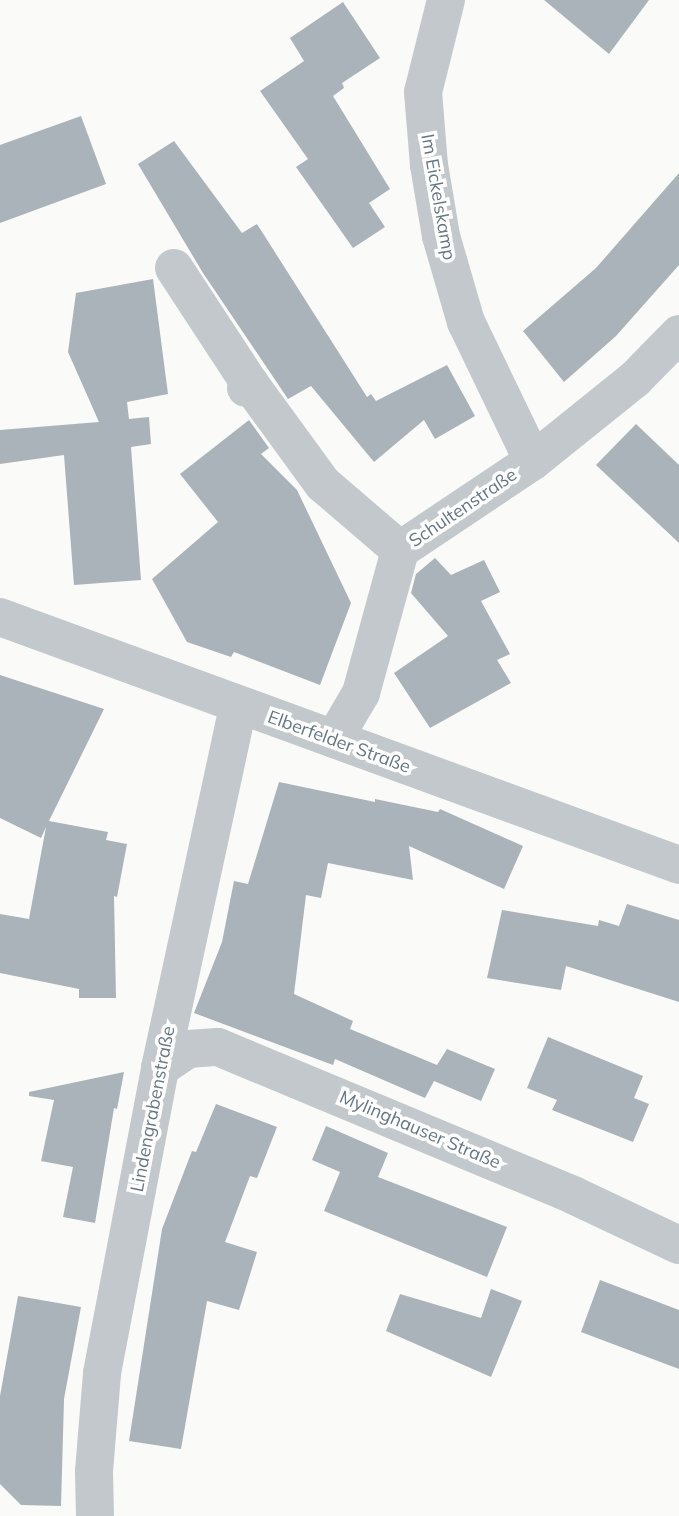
<!DOCTYPE html>
<html>
<head>
<meta charset="utf-8">
<style>
	body { margin:0 }
	#map { position:relative; width:679px; height:1516px; overflow:hidden; background:#fafaf8; font-family:Mulish,sans-serif }
	div>[style] { position:absolute }
	.building>* { inset:0; background:#aab3b9 }
	.minor>* { height:38px; margin:-19px; padding:0 19px; transform-origin:19px; border-radius:19px; background:#c3c8cc }
	span { translate:-50% -50%; white-space:nowrap; text-align:center; line-height:1.15; -webkit-text-stroke:7px #fff; paint-order:stroke }
	.street-label { font-size:18px; color:#657683 }
</style>
</head>
<body>
<div id="map">
	<div class="building">
		<div style="clip-path:polygon(544px 0,649px 0,609px 54px)"></div>
		<div style="clip-path:polygon(343px 2px,380px 58px,342px 83px,344px 88px,333px 96px,390px 189px,369px 203px,385px 227px,353px 248px,296px 167px,308px 159px,260px 91px,304px 61px,290px 38px)"></div>
		<div style="clip-path:polygon(81px 116px,106px 184px,0 223px,0 145px)"></div>
		<div style="clip-path:polygon(174px 141px,242px 233px,257px 224px,367px 397px,371px 394px,376px 401px,447px 365px,475px 416px,435px 439px,424px 420px,374px 462px,311px 386px,288px 399px,203px 273px,138px 164px)"></div>
		<div style="clip-path:polygon(679px 173px,679px 265px,616px 336px,564px 382px,523px 331px,596px 268px)"></div>
		<div style="clip-path:polygon(153px 279px,168px 394px,127px 402px,129px 419px,149px 417px,151px 444px,131px 447px,141px 580px,74px 585px,64px 455px,0 464px,0 430px,99px 422px,68px 352px,76px 293px)"></div>
		<div style="clip-path:polygon(249px 420px,269px 448px,261px 454px,297px 490px,351px 603px,320px 685px,234px 652px,231px 657px,187px 642px,152px 579px,218px 522px,180px 474px)"></div>
		<div style="clip-path:polygon(636px 424px,679px 465px,679px 543px,596px 465px)"></div>
		<div style="clip-path:polygon(435px 558px,451px 575px,484px 560px,500px 592px,481px 601px,510px 654px,497px 660px,511px 683px,430px 728px,394px 673px,448px 636px,411px 593px,416px 574px)"></div>
		<div style="clip-path:polygon(0 675px,104px 709px,49px 821px,108px 832px,106px 840px,127px 844px,117px 897px,114px 896px,116px 998px,79px 998px,79px 989px,0 973px,0 914px,29px 919px,46px 827px,41px 838px,0 818px)"></div>
		<div style="clip-path:polygon(279px 782px,375px 802px,375px 799px,438px 812px,440px 809px,523px 846px,504px 889px,409px 846px,413px 880px,328px 863px,321px 898px,306px 895px,294px 994px,353px 1021px,350px 1029px,437px 1065px,447px 1049px,495px 1069px,481px 1101px,434px 1081px,425px 1098px,335px 1059px,333px 1065px,194px 1013px,222px 942px,234px 881px,248px 884px)"></div>
		<div style="clip-path:polygon(627px 904px,679px 920px,679px 1002px,566px 966px,561px 990px,487px 978px,502px 910px,598px 926px,599px 920px,619px 926px)"></div>
		<div style="clip-path:polygon(548px 1037px,643px 1076px,634px 1098px,649px 1104px,633px 1142px,552px 1110px,557px 1100px,527px 1088px)"></div>
		<div style="clip-path:polygon(124px 1072px,117px 1109px,114px 1108px,95px 1223px,63px 1217px,73px 1167px,41px 1161px,54px 1100px,29px 1096px,29px 1092px)"></div>
		<div style="clip-path:polygon(216px 1104px,277px 1127px,257px 1178px,250px 1176px,225px 1242px,257px 1252px,239px 1310px,207px 1301px,181px 1449px,129px 1441px,162px 1229px,192px 1151px,196px 1152px)"></div>
		<div style="clip-path:polygon(326px 1126px,388px 1153px,378px 1177px,507px 1227px,487px 1277px,324px 1211px,340px 1172px,312px 1160px)"></div>
		<div style="clip-path:polygon(600px 1280px,679px 1310px,679px 1369px,581px 1332px)"></div>
		<div style="clip-path:polygon(491px 1289px,522px 1301px,491px 1377px,386px 1331px,400px 1294px,481px 1318px)"></div>
		<div style="clip-path:polygon(18px 1296px,81px 1307px,64px 1399px,61px 1506px,21px 1505px,0 1484px,0 1396px)"></div>
	</div>
	<div class="minor">
		<div style="left:446px;top:0;width:95px;rotate:104deg"></div>
		<div style="left:423px;top:92px;width:73px;rotate:85.3deg"></div>
		<div style="left:429px;top:165px;width:72px;rotate:80.4deg"></div>
		<div style="left:441px;top:236px;width:90px;rotate:73.8deg"></div>
		<div style="left:466px;top:322px;width:154px;rotate:64.3deg"></div>
		<div style="left:174px;top:268px;width:139px;rotate:56.8deg"></div>
		<div style="left:246px;top:388px;width:6px;rotate:-45deg"></div>
		<div style="left:250px;top:384px;width:124px;rotate:53.9deg"></div>
		<div style="left:323px;top:484px;width:101px;rotate:40.6deg"></div>
		<div style="left:0;top:617px;width:723px;rotate:20.06deg"></div>
		<div style="left:334px;top:739px;width:53px;rotate:-59.6deg"></div>
		<div style="left:361px;top:693px;width:148px;rotate:-74.7deg"></div>
		<div style="left:400px;top:550px;width:160px;rotate:-33.8deg"></div>
		<div style="left:533px;top:461px;width:131px;rotate:-38.8deg"></div>
		<div style="left:635px;top:379px;width:63px;rotate:-45.6deg"></div>
		<div style="left:160px;top:1068px;width:34px;rotate:-34deg"></div>
		<div style="left:188px;top:1049px;width:30px;rotate:-4deg"></div>
		<div style="left:218px;top:1047px;width:385px;rotate:22.6deg"></div>
		<div style="left:573px;top:1195px;width:117px;rotate:25.3deg"></div>
		<div style="left:95px;top:1516px;width:45px;rotate:-91.3deg"></div>
		<div style="left:94px;top:1471px;width:98px;rotate:-85.3deg"></div>
		<div style="left:102px;top:1373px;width:310px;rotate:-79.2deg"></div>
		<div style="left:160px;top:1068px;width:370px;rotate:-77.8deg"></div>
	</div>
	<div class="street-label">
		<span style="left:438px;top:197px;rotate:80deg">Im Eickelskamp</span>
		<span style="left:463px;top:508px;rotate:-34deg">Schultenstraße</span>
		<span style="left:339px;top:742px;rotate:20deg">Elberfelder Straße</span>
		<span style="left:153px;top:1109px;rotate:-79deg">Lindengrabenstraße</span>
		<span style="left:420px;top:1130px;rotate:23deg">Mylinghauser Straße</span>
	</div>
</div>
</body>
</html>
